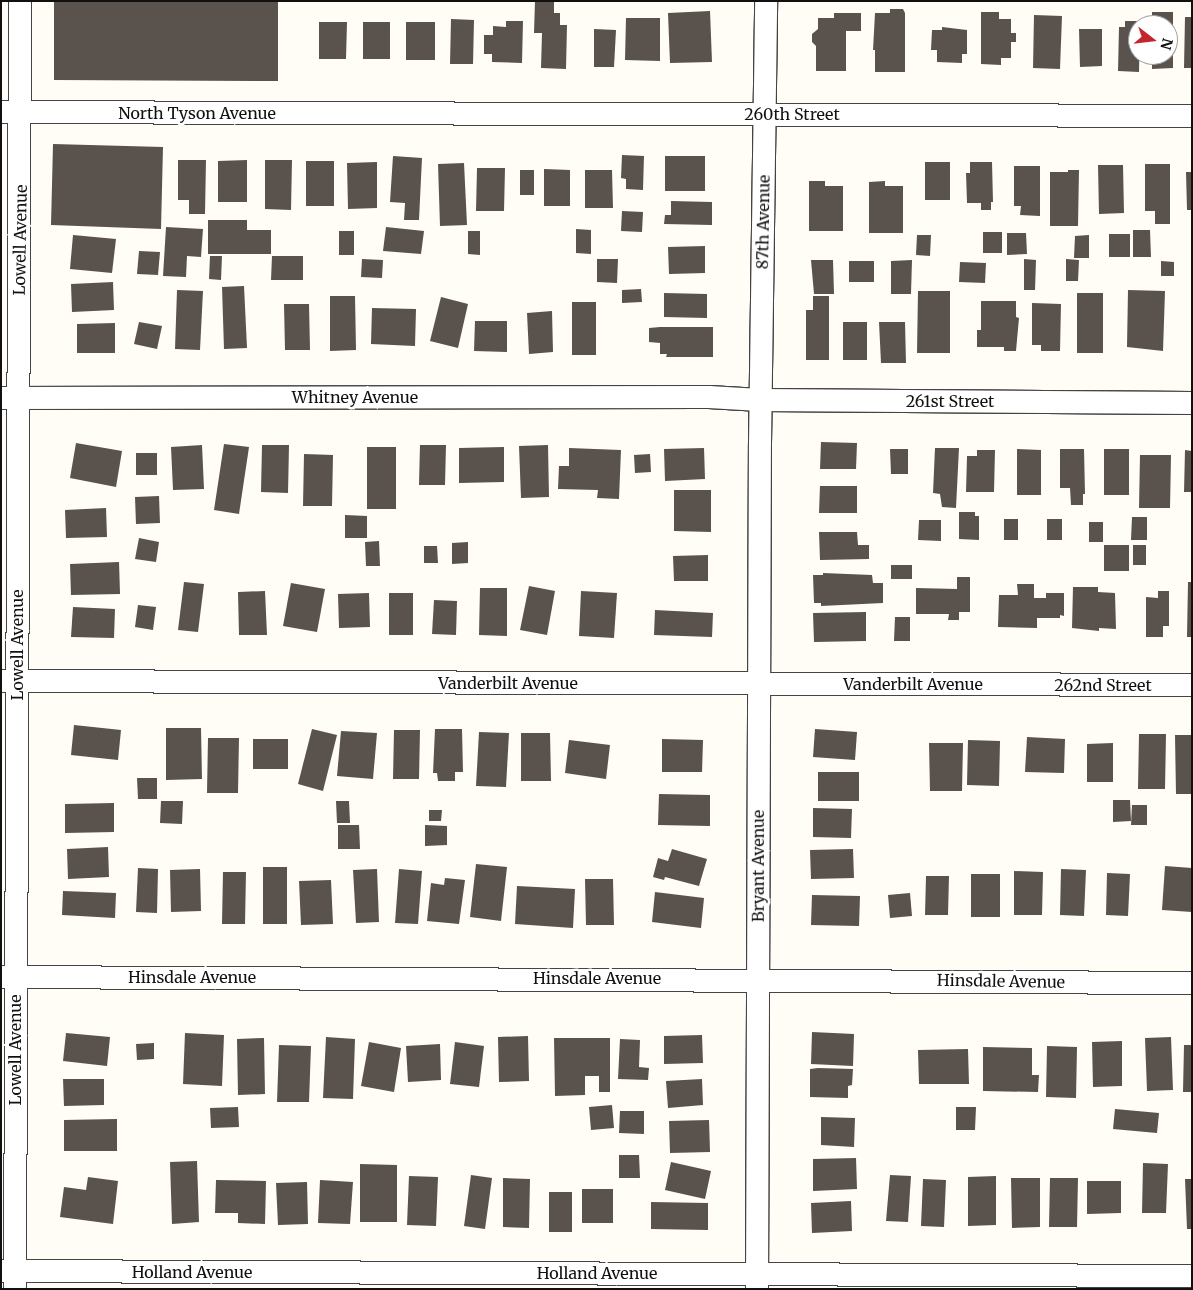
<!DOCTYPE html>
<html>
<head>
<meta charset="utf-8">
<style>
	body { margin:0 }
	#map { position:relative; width:1193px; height:1290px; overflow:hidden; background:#fffdf5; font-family:Merriweather,serif }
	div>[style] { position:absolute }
	.building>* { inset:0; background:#5a524d }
	.roads { filter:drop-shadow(1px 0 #444) drop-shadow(-1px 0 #444) drop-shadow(0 1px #444) drop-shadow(0 -1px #444) }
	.minor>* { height:22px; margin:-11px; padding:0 11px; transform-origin:11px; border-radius:11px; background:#fff }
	span { translate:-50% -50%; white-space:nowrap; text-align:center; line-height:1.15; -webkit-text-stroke:5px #fff; paint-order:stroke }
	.street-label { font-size:16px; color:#111 }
	.frame { position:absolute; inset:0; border:2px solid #111; pointer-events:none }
	.north { position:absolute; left:1128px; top:15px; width:50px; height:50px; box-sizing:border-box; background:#fff; border:1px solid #a0a0a0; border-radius:50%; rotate:106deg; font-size:14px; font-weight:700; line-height:20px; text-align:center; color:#111 }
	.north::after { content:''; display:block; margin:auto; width:18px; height:22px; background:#c4262e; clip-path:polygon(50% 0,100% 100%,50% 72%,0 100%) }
</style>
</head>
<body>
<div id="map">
	<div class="building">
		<div style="clip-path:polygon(54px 1px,278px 1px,278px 81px,54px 80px)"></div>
		<div style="clip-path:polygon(535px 1px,554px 1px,554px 13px,560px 13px,560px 25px,567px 25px,566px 69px,541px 68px,542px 33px,534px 33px)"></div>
		<div style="clip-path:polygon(890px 9px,903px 9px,905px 13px,905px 72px,875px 72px,875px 50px,873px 50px,875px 13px,890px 13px)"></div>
		<div style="clip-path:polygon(710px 11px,712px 62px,670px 63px,668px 13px)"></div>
		<div style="clip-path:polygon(981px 12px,999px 12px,999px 19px,1011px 19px,1011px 33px,1016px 33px,1016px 42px,1011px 42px,1011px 58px,1001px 58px,1001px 65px,981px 64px)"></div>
		<div style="clip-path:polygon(1152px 12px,1173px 12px,1173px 68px,1152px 69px,1152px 55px,1168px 55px,1168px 25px,1152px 25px)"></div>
		<div style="clip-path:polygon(834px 13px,861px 13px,861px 31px,846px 31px,846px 71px,816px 71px,816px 46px,812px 42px,812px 34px,818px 29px,818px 18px,834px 18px)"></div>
		<div style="clip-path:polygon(1034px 15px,1062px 16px,1060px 69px,1033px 68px)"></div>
		<div style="clip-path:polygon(1185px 17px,1192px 17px,1192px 68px,1184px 68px)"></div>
		<div style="clip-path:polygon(626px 18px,660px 18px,660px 61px,625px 60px)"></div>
		<div style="clip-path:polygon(451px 19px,474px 20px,473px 64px,450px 64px)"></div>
		<div style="clip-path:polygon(506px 21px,523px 21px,522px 63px,492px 62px,492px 54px,484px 54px,484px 35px,493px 35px,493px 26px,506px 27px)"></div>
		<div style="clip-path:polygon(1125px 21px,1140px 21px,1139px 72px,1118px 71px,1119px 27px,1125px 27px)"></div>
		<div style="clip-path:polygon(319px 22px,347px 22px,346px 59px,319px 59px)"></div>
		<div style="clip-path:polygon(363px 22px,390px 22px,390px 59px,363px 59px)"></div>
		<div style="clip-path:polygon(406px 22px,435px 22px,435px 60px,406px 60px)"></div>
		<div style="clip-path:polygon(942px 27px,967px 30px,967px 54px,962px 54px,962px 63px,937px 62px,937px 50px,931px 50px,932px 30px,942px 30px)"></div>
		<div style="clip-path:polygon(594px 29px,616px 30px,614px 67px,594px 67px)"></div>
		<div style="clip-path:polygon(1079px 29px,1102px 29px,1102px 66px,1080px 67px)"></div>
		<div style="clip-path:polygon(53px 144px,163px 147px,161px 229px,51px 225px)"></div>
		<div style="clip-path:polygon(622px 155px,644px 156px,643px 190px,626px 189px,626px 179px,621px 178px)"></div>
		<div style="clip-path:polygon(393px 156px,422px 158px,419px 220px,404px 220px,405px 203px,390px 202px)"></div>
		<div style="clip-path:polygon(665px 156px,705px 156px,705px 191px,665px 191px)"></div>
		<div style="clip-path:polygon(178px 160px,206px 160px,205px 214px,189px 214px,189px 200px,178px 200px)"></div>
		<div style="clip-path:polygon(247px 160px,247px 202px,218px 202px,218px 161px)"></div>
		<div style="clip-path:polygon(265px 160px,292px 160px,291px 210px,265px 209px)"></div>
		<div style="clip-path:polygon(306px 161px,334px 161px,334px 206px,306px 206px)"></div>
		<div style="clip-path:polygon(377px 162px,377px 208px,348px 209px,347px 163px)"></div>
		<div style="clip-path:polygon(925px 162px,950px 162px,950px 200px,925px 200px)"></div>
		<div style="clip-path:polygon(970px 162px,992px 162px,993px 202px,991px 202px,991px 210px,981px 210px,981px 203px,967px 203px,966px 173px,970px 173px)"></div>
		<div style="clip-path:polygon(464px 163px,467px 225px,440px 226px,438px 164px)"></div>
		<div style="clip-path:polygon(1145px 164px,1170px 164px,1170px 224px,1155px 224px,1155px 211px,1145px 211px)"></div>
		<div style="clip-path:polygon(1098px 165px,1123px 165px,1124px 213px,1099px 214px)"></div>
		<div style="clip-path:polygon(1014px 166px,1040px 166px,1040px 216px,1020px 215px,1021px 206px,1014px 206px)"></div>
		<div style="clip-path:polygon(477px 168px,505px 168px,504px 211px,476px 211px)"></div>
		<div style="clip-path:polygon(544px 169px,570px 170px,570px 206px,544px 206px)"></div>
		<div style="clip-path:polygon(520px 170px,534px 170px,534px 195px,520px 195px)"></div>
		<div style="clip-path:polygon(585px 170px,612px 170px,613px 208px,585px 208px)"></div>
		<div style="clip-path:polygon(1068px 170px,1079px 170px,1078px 226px,1050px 226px,1050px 172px,1068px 172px)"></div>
		<div style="clip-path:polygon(1186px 172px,1192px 172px,1192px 210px,1187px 210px)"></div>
		<div style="clip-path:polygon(809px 181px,825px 181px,825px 186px,843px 186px,843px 231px,809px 231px)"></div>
		<div style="clip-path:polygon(885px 181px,885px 186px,903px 186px,903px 233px,869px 233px,869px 182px)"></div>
		<div style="clip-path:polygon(671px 201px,712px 202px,712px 225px,664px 224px,665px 215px,671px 215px)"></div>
		<div style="clip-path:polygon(622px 211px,643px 212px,642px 232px,621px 231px)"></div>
		<div style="clip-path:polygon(208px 220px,247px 220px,247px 230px,271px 230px,271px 254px,208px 254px)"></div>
		<div style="clip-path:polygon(166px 227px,203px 229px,201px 257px,187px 256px,186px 277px,163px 276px)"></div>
		<div style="clip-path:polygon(386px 227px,424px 231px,421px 254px,383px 251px)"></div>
		<div style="clip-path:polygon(576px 229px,591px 230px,591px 254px,576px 253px)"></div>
		<div style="clip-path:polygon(1133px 230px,1150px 230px,1151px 257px,1133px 257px)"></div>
		<div style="clip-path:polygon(339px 231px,354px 231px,354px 255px,339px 255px)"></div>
		<div style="clip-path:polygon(468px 231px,480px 231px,480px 255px,468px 254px)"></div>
		<div style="clip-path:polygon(983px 232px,1002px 232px,1002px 253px,983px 253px)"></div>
		<div style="clip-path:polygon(1007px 233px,1026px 233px,1027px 254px,1007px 255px)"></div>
		<div style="clip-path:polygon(1109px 234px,1130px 234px,1130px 257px,1109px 257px)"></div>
		<div style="clip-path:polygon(73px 235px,116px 239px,112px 273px,70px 269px)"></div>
		<div style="clip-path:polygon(917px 235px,931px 235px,930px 256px,916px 255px)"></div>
		<div style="clip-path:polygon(1089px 235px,1089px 258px,1074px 258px,1075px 236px)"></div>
		<div style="clip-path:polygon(705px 246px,705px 273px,669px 274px,668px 247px)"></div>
		<div style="clip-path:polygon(139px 251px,160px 252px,158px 275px,137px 274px)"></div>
		<div style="clip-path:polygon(210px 256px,222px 256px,221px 280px,209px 279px)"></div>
		<div style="clip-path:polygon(272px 256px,303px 256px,303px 280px,271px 280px)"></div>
		<div style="clip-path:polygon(362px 259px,383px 260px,382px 278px,361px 277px)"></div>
		<div style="clip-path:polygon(597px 259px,618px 259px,617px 283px,597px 282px)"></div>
		<div style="clip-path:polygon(1024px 259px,1036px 260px,1035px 290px,1024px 290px)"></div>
		<div style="clip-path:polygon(1066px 259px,1079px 260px,1078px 281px,1066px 281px)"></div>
		<div style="clip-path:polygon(811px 260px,833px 260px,834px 294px,814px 294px)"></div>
		<div style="clip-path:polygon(912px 260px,911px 294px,891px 294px,891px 261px)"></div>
		<div style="clip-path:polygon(849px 261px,874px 261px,874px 282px,849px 282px)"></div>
		<div style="clip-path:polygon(1161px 261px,1174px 262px,1174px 276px,1161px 276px)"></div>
		<div style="clip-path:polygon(960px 262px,986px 263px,985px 283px,959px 282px)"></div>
		<div style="clip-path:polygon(113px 282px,114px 310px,72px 312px,71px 284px)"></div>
		<div style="clip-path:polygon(244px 286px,247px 348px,224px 349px,222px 287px)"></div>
		<div style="clip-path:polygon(641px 289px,642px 302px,622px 303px,622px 290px)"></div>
		<div style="clip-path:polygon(177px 290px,203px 291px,200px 350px,175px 349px)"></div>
		<div style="clip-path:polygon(1128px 290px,1165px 291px,1163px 351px,1127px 347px)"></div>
		<div style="clip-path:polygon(918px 291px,950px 291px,950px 353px,917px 353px)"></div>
		<div style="clip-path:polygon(664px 293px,707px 294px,707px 318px,664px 317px)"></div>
		<div style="clip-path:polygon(1077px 293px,1103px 293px,1103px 353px,1077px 353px)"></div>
		<div style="clip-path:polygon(330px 296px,355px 296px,356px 350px,330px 351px)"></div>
		<div style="clip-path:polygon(813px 296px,829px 296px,829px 360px,806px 360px,806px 310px,813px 310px)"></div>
		<div style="clip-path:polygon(441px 297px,468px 304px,458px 348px,430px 341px)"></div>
		<div style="clip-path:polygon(981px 301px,1016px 301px,1016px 317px,1019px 318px,1016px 351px,1004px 351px,1004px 347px,977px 347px,977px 330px,981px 330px)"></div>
		<div style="clip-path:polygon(572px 302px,596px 302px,596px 355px,572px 355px)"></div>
		<div style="clip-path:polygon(1032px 303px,1061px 304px,1060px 351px,1041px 351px,1041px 345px,1032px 345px)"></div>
		<div style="clip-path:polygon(284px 304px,309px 304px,310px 350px,285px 350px)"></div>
		<div style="clip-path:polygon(372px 308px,416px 309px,415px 346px,371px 344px)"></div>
		<div style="clip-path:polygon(552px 311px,553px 352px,529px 354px,527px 313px)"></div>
		<div style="clip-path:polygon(475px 321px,507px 321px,507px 352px,474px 351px)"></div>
		<div style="clip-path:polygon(139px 322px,162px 326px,157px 349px,134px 344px)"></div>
		<div style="clip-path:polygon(843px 322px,867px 322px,867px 360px,843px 360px)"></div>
		<div style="clip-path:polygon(879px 322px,905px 322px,906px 363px,881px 363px)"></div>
		<div style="clip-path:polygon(115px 323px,115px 353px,77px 353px,77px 324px)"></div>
		<div style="clip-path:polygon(660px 327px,713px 327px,713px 357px,666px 357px,667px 354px,660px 354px,660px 343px,649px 342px,649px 328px)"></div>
		<div style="clip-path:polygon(821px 442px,857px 443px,856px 469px,820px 469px)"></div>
		<div style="clip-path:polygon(76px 443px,122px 451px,116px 487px,70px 478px)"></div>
		<div style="clip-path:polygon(224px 444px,249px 447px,239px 514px,214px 510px)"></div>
		<div style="clip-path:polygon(202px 445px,204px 489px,173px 490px,171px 447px)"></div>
		<div style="clip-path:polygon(262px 445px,289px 445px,288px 493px,261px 492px)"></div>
		<div style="clip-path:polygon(420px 445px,446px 445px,445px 485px,419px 485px)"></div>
		<div style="clip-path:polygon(548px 445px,549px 497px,521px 498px,519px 446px)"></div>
		<div style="clip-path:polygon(367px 447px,396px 447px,396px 509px,367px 509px)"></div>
		<div style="clip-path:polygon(504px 447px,504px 482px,459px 483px,459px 448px)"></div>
		<div style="clip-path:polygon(569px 448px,621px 450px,619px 499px,597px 498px,598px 490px,558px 489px,559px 466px,569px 466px)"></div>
		<div style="clip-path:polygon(704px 448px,705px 479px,665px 481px,664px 449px)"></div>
		<div style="clip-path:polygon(935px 448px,959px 448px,956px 508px,942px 507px,940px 494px,933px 493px)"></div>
		<div style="clip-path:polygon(890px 449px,908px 449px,908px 474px,891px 474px)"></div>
		<div style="clip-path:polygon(1017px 449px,1041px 450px,1041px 495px,1017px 495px)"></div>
		<div style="clip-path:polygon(1060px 449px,1084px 449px,1085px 494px,1083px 494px,1083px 505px,1071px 505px,1070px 488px,1060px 488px)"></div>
		<div style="clip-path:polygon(1104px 449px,1129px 449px,1129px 495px,1104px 495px)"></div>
		<div style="clip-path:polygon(977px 450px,995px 450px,994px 492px,966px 492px,967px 456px,977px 456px)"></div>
		<div style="clip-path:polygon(1185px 450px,1192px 451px,1192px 492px,1184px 492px)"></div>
		<div style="clip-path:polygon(136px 453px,157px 453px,157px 475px,136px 475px)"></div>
		<div style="clip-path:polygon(304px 454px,333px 455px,332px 506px,303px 506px)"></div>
		<div style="clip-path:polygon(650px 454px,651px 472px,635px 473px,634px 455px)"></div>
		<div style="clip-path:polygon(1140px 455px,1171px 455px,1170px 508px,1139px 508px)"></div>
		<div style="clip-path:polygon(820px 486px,857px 486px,857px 513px,819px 513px)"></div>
		<div style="clip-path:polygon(674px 490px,711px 490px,711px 532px,674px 531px)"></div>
		<div style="clip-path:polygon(159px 496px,160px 523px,136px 524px,135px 497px)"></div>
		<div style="clip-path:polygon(106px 508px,107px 537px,66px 538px,65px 510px)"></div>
		<div style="clip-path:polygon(959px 512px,975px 512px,975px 516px,979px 516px,979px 540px,959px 539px)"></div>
		<div style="clip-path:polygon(345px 515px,367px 516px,367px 538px,345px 538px)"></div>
		<div style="clip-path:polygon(1132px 517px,1147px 517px,1147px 540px,1131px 540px)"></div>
		<div style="clip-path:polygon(1004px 519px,1018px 519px,1018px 540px,1004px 540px)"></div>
		<div style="clip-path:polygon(1047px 519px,1062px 519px,1062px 540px,1047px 540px)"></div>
		<div style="clip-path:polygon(919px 520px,941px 520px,941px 541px,918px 540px)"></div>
		<div style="clip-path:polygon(1089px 522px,1103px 522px,1103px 542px,1089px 542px)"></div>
		<div style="clip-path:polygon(819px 532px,857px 532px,858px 545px,869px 545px,869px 559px,820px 560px)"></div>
		<div style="clip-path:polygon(139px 538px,159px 542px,156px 562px,135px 559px)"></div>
		<div style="clip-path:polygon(379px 541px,380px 566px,366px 566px,365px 542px)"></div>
		<div style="clip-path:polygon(468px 542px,468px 563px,452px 564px,452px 543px)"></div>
		<div style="clip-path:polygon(1104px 545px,1129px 545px,1129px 571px,1104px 571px)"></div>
		<div style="clip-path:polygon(1133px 545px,1146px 545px,1146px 565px,1133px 565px)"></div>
		<div style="clip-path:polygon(424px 546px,437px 546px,438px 563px,424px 563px)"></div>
		<div style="clip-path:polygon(708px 555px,708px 581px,674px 581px,673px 556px)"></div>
		<div style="clip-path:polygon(119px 562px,120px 594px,71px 595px,70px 564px)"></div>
		<div style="clip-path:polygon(891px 565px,912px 565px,912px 579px,891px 579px)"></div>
		<div style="clip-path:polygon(823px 573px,872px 575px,873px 583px,883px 583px,883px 603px,821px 606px,821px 603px,814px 603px,813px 575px,823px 575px)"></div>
		<div style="clip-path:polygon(957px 577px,970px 577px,970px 612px,959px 612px,959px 620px,948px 620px,949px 614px,916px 614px,916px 588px,957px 589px)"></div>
		<div style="clip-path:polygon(184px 582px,204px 584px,198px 632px,178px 630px)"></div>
		<div style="clip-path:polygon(1188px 582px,1192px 582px,1192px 637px,1187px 637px)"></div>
		<div style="clip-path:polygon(291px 583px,325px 589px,317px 632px,283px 626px)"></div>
		<div style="clip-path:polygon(1017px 584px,1034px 584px,1034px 598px,1046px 598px,1046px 593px,1064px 593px,1064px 616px,1060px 615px,1060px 618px,1037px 618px,1037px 628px,998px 627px,999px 595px,1018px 595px)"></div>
		<div style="clip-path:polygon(529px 586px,555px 591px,547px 635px,520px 630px)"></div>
		<div style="clip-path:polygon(1073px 587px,1098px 587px,1098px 592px,1115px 593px,1116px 629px,1099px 628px,1099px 631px,1072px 628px)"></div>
		<div style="clip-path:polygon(480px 588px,507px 588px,507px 636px,479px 635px)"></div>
		<div style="clip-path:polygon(265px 591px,267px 635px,239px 635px,238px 592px)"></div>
		<div style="clip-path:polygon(581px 591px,617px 593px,614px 638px,579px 636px)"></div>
		<div style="clip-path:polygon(1158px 591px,1169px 591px,1169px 626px,1163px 626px,1163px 637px,1146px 637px,1146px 597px,1158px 598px)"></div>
		<div style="clip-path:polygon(369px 593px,370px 627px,339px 628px,338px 594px)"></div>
		<div style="clip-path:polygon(389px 593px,413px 593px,413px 635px,389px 635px)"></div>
		<div style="clip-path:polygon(434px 600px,457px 601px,456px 635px,432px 634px)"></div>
		<div style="clip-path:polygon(138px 605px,156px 607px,153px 630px,135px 627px)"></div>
		<div style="clip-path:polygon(73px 607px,115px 609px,114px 638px,71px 637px)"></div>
		<div style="clip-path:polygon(655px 610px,713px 613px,712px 637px,654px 635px)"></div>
		<div style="clip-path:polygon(866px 612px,866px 641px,814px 642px,813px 613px)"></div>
		<div style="clip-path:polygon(895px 617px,910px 617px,910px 641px,894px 641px)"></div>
		<div style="clip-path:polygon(74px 725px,121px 730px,118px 760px,71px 755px)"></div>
		<div style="clip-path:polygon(166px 728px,201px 728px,202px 779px,166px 780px)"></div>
		<div style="clip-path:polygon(312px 729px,337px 735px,323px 791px,298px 784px)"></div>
		<div style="clip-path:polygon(435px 729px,462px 729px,463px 772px,455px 772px,455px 781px,438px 781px,437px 773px,433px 773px)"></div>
		<div style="clip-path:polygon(815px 729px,857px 732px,855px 760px,813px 757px)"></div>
		<div style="clip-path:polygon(394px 730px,420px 730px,419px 779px,393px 779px)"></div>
		<div style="clip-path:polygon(341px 731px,377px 733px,373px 779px,337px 776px)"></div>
		<div style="clip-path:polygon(479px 732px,509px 733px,506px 787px,476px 786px)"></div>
		<div style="clip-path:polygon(521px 733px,550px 733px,551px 781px,521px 781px)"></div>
		<div style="clip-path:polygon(1139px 734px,1166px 734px,1165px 789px,1138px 789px)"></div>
		<div style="clip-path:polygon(1175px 735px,1192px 735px,1192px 794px,1176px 794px)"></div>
		<div style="clip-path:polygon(1027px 737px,1065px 739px,1064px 773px,1025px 772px)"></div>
		<div style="clip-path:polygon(208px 738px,239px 738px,238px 793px,207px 793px)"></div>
		<div style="clip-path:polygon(253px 739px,288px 739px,288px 769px,253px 769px)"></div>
		<div style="clip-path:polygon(662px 739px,703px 740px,702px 772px,662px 772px)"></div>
		<div style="clip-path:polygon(569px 740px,610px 745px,606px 779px,565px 773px)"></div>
		<div style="clip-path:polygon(968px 740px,1000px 741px,999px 786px,967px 785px)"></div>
		<div style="clip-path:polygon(929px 743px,963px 743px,962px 791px,930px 791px)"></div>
		<div style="clip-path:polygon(1113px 743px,1113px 782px,1087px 782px,1087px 744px)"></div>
		<div style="clip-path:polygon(818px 772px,859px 772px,859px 801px,818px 801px)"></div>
		<div style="clip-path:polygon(137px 778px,157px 778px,157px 799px,138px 799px)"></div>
		<div style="clip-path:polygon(659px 794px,710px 795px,710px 826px,658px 825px)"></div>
		<div style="clip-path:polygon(1113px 800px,1130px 800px,1131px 821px,1113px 822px)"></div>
		<div style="clip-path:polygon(161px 801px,183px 801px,182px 824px,160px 823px)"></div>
		<div style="clip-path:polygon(336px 801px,349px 801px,350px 823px,337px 823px)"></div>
		<div style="clip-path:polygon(114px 803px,114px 832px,65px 833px,65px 804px)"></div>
		<div style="clip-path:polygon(1132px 805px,1147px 805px,1147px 825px,1131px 825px)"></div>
		<div style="clip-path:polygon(813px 808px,852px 809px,851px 838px,813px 837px)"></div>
		<div style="clip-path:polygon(429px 810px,442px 810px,441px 821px,429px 821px)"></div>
		<div style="clip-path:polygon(338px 825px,359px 825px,360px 849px,338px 849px)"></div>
		<div style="clip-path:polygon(425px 825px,447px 826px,447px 845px,425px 846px)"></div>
		<div style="clip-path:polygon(108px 847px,109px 877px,68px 879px,67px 849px)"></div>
		<div style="clip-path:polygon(672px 849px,707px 859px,699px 886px,665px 877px,664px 880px,653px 877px,658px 858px,668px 861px)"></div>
		<div style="clip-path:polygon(853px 849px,854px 878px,811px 879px,810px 850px)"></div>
		<div style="clip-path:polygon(476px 864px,507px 867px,501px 921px,470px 917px)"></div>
		<div style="clip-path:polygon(1165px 866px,1192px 868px,1192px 912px,1162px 910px)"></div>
		<div style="clip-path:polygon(263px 867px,287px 867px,287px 924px,263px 924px)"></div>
		<div style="clip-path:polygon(138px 868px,158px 869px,157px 913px,136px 912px)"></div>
		<div style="clip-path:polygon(200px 869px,201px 911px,171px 912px,170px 870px)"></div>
		<div style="clip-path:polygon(377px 869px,379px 922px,356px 923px,353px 870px)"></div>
		<div style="clip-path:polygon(399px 869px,422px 871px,418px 924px,395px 923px)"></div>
		<div style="clip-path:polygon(1061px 869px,1086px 870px,1084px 916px,1060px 915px)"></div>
		<div style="clip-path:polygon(1014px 871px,1043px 872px,1042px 915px,1014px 915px)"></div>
		<div style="clip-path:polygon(223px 872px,246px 872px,245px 924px,222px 924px)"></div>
		<div style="clip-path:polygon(1107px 873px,1130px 874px,1128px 916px,1106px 915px)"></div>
		<div style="clip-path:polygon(971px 874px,1000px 874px,1000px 917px,971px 917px)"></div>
		<div style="clip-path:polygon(926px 876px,949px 876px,948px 915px,925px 915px)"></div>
		<div style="clip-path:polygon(445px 878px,465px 880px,459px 924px,427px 921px,431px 883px,444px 885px)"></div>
		<div style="clip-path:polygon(585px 879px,613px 879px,614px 925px,586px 925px)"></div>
		<div style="clip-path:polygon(331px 880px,333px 924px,301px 925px,299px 881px)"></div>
		<div style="clip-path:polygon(517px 886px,575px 889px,573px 928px,515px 924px)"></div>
		<div style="clip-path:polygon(63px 891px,116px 893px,115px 918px,62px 915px)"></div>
		<div style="clip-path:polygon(655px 892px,704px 898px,701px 928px,652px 922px)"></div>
		<div style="clip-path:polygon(910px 893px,912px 916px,890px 918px,888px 895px)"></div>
		<div style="clip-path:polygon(812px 895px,860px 896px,859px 926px,811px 925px)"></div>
		<div style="clip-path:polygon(812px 1032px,854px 1034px,853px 1066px,811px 1064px)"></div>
		<div style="clip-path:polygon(66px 1033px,110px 1037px,107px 1066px,63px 1061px)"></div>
		<div style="clip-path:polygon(185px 1033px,224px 1035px,222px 1086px,183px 1084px)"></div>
		<div style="clip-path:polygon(702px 1035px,703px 1063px,664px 1064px,664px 1036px)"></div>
		<div style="clip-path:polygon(528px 1036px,529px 1081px,499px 1082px,498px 1037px)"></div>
		<div style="clip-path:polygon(326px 1037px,355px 1039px,353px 1099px,323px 1098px)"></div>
		<div style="clip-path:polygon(1171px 1037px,1173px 1090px,1147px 1091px,1145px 1038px)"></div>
		<div style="clip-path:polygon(264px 1038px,265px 1094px,238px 1095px,237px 1039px)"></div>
		<div style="clip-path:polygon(554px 1038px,610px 1038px,610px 1092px,599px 1092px,599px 1076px,585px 1076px,585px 1095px,555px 1096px)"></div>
		<div style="clip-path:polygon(620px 1039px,640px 1040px,639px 1067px,649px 1068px,648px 1080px,618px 1079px)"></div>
		<div style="clip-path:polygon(1122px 1041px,1122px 1086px,1093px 1087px,1092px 1042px)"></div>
		<div style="clip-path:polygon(369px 1042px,401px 1048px,394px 1092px,361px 1086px)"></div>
		<div style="clip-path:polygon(455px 1042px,484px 1046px,479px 1087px,450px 1084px)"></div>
		<div style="clip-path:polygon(154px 1043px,154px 1059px,137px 1060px,136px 1044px)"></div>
		<div style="clip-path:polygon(440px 1044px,441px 1080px,408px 1082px,406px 1046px)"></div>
		<div style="clip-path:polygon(279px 1045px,311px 1046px,309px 1102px,277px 1102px)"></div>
		<div style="clip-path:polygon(1184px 1045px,1192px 1045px,1192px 1092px,1183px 1092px)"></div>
		<div style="clip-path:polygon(1047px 1046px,1077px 1047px,1076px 1098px,1046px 1097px)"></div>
		<div style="clip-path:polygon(983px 1047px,1032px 1048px,1032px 1075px,1039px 1075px,1038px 1092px,983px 1091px)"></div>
		<div style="clip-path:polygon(968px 1049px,969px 1084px,919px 1084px,918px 1050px)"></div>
		<div style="clip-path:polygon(818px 1068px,853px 1069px,852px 1085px,848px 1086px,848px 1098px,810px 1097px,810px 1069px)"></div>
		<div style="clip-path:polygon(63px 1079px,104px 1079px,104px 1105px,64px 1106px)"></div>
		<div style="clip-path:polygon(702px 1079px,703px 1105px,668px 1108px,666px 1081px)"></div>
		<div style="clip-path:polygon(612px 1105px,614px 1128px,591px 1130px,589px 1107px)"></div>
		<div style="clip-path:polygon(238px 1107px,239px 1127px,211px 1128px,210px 1108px)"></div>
		<div style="clip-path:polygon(956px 1107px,976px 1107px,975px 1130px,956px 1130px)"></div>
		<div style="clip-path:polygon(1115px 1109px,1159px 1113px,1157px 1133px,1113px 1129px)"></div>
		<div style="clip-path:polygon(620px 1111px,644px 1111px,644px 1134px,619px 1133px)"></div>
		<div style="clip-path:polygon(821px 1117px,855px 1118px,854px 1147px,821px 1145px)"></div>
		<div style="clip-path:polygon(117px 1119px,117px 1151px,64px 1151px,64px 1120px)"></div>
		<div style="clip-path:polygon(709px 1120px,710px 1152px,670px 1153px,669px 1121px)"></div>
		<div style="clip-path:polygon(619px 1155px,639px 1155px,640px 1178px,619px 1178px)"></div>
		<div style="clip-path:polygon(856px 1158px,857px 1189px,813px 1191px,813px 1159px)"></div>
		<div style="clip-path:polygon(197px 1161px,199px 1222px,172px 1224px,170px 1162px)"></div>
		<div style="clip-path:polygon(671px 1162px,711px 1171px,705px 1199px,665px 1190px)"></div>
		<div style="clip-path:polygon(1143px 1163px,1168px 1164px,1166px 1213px,1142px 1213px)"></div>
		<div style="clip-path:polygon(360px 1164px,397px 1165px,397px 1222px,360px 1222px)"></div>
		<div style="clip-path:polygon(471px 1175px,492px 1178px,485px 1229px,464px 1226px)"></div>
		<div style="clip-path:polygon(890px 1175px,911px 1176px,908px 1222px,886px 1221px)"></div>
		<div style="clip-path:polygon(409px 1176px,438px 1177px,436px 1226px,407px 1225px)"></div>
		<div style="clip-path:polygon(996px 1176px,996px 1225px,968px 1226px,968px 1177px)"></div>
		<div style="clip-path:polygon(88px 1177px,118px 1181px,113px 1224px,60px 1217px,64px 1187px,86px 1190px)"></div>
		<div style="clip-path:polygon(503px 1178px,530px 1179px,529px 1228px,503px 1227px)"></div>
		<div style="clip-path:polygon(1011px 1178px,1040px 1178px,1040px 1227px,1012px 1228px)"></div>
		<div style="clip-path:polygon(1050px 1178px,1078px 1178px,1077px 1227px,1049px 1227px)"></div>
		<div style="clip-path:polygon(923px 1179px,946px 1180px,944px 1227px,921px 1226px)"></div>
		<div style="clip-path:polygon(1185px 1179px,1192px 1179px,1192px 1229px,1187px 1229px)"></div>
		<div style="clip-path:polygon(216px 1180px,266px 1181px,265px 1224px,238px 1223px,238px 1213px,215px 1213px)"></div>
		<div style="clip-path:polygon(320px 1180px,353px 1182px,350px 1224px,318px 1223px)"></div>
		<div style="clip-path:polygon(1087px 1181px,1121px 1181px,1121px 1213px,1087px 1214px)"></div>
		<div style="clip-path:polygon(307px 1182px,308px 1224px,278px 1225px,276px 1183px)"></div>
		<div style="clip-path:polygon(582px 1189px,613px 1189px,613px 1223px,582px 1223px)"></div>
		<div style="clip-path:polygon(549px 1192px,572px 1192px,572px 1232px,549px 1232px)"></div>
		<div style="clip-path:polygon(851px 1201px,852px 1231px,812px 1233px,811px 1203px)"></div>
		<div style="clip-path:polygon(651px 1202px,708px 1203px,708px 1230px,651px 1229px)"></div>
	</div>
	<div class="roads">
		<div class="minor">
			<div style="left:1px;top:112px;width:1191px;rotate:0.19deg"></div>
			<div style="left:1px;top:398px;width:708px;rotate:-0.08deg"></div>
			<div style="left:709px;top:397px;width:51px;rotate:3.4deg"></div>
			<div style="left:760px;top:400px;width:432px;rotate:0.4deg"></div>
			<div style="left:3px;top:681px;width:1189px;rotate:0.19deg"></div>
			<div style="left:1px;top:977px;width:1191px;rotate:0.29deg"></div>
			<div style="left:1px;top:1271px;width:1191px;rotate:0.24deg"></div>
			<div style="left:15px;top:1289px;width:1288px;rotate:-89.78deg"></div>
			<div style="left:757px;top:1289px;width:846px;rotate:-89.8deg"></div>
			<div style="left:760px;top:443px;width:442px;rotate:-89.2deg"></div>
		</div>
	</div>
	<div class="street-label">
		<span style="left:197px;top:113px">North Tyson Avenue</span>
		<span style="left:792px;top:114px">260th Street</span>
		<span style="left:763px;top:222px;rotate:-89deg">87th Avenue</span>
		<span style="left:20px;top:240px;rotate:-89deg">Lowell Avenue</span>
		<span style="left:355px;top:397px">Whitney Avenue</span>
		<span style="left:950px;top:401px">261st Street</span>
		<span style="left:17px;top:645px;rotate:-90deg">Lowell Avenue</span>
		<span style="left:508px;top:683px">Vanderbilt Avenue</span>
		<span style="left:913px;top:684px">Vanderbilt Avenue</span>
		<span style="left:1103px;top:685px">262nd Street</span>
		<span style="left:758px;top:866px;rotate:-90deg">Bryant Avenue</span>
		<span style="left:192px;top:977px">Hinsdale Avenue</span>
		<span style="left:597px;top:978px">Hinsdale Avenue</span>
		<span style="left:1001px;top:981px;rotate:1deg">Hinsdale Avenue</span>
		<span style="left:15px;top:1050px;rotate:-90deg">Lowell Avenue</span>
		<span style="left:192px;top:1272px">Holland Avenue</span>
		<span style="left:597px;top:1273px">Holland Avenue</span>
	</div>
	<div class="frame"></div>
	<div class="north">N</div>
</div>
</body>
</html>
